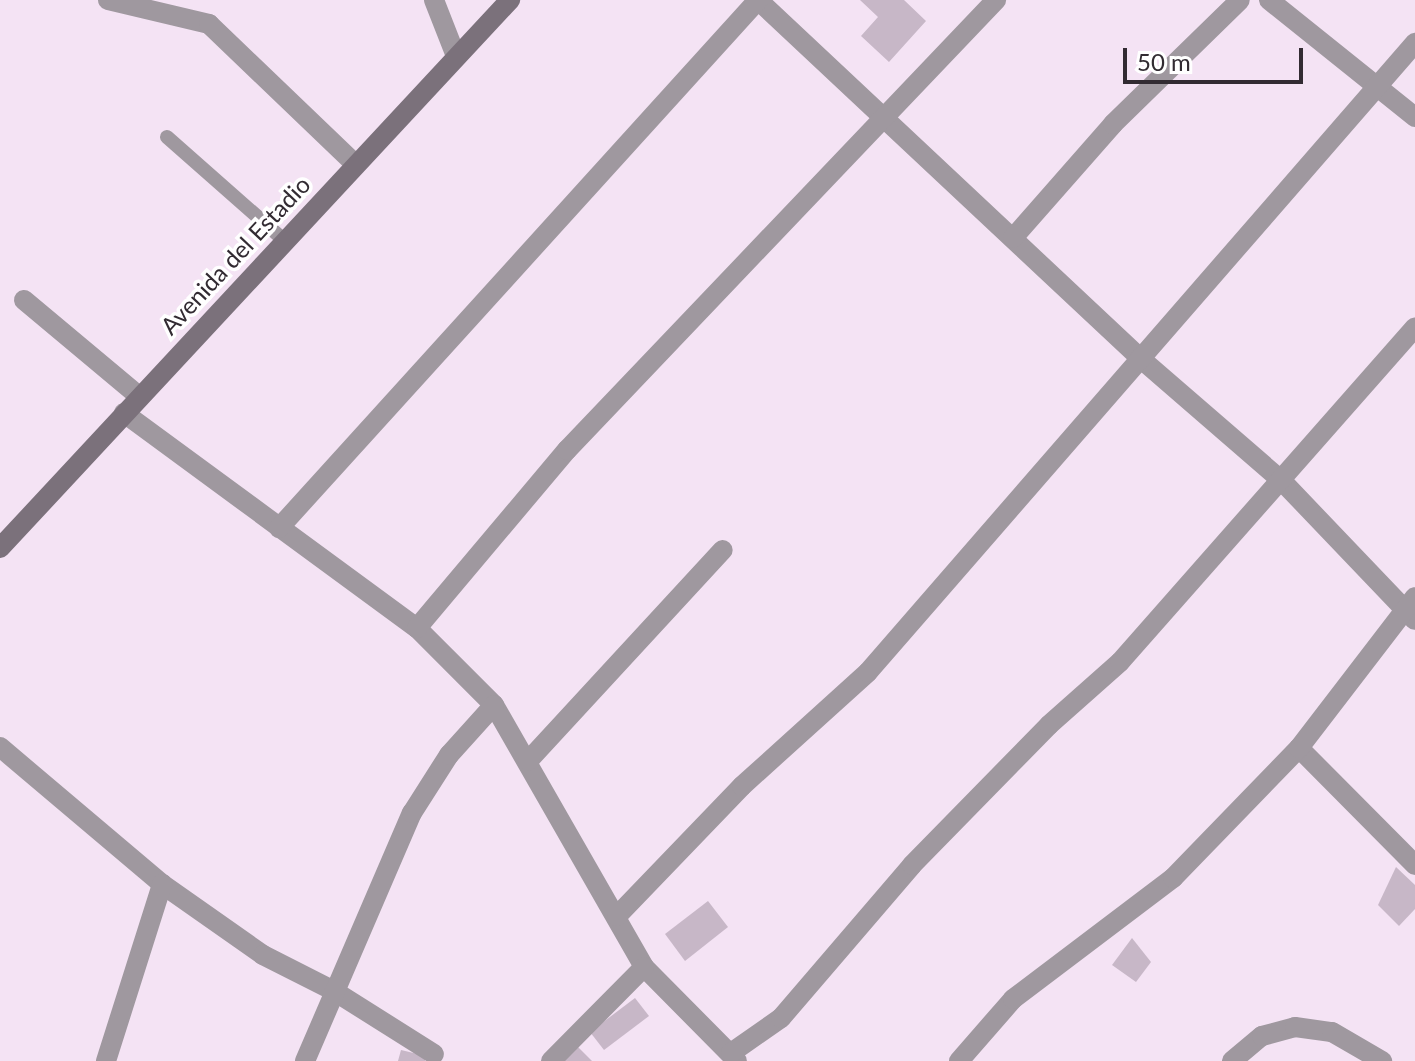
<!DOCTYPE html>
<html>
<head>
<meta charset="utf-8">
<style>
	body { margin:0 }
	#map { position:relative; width:1415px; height:1061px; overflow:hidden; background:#f4e3f4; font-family:Lato,sans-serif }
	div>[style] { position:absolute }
	.building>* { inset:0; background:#c7b7c7 }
	.lane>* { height:14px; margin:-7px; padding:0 7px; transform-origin:7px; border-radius:7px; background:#9f989f }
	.street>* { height:20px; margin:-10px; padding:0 10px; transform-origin:10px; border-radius:10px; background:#9f989f }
	.secondary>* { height:20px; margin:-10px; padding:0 10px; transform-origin:10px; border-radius:10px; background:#7b717b }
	span { translate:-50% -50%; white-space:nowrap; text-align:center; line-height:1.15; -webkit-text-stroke:7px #fff; paint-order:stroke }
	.street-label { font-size:24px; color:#322b32 }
	.scale { position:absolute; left:1123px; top:48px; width:180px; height:36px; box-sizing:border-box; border:4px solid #322b32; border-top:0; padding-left:10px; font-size:24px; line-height:28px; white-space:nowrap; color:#322b32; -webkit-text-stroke:6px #fff; paint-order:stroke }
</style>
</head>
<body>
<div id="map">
	<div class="building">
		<div style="clip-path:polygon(860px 0,904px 0,926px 21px,889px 62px,861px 36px,878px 17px)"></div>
		<div style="clip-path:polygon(1396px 867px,1415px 885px,1415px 909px,1399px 926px,1378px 905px)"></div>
		<div style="clip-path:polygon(708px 901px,728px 927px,685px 961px,665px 934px)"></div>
		<div style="clip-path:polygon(1132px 938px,1151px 962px,1136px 982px,1112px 965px)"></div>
		<div style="clip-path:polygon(635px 998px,649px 1016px,604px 1050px,590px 1032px)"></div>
		<div style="clip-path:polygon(576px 1045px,592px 1061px,560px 1061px)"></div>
		<div style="clip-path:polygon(401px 1050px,426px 1056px,425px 1061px,398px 1061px)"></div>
	</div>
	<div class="lane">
		<div style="left:167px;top:137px;width:156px;rotate:41.4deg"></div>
	</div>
	<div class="street">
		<div style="left:108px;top:0;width:104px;rotate:13.4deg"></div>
		<div style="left:209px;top:24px;width:202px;rotate:43.8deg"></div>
		<div style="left:434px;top:0;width:60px;rotate:68.6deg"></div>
		<div style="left:758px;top:0;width:524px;rotate:43.14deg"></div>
		<div style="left:1140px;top:358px;width:188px;rotate:40.9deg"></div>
		<div style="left:1282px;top:481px;width:192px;rotate:46.3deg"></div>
		<div style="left:1269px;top:0;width:187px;rotate:38.7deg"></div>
		<div style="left:1013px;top:238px;width:152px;rotate:-48.7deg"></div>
		<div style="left:1113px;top:124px;width:177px;rotate:-44.3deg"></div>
		<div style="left:24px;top:300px;width:150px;rotate:39.9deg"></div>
		<div style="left:124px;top:413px;width:363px;rotate:36.3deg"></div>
		<div style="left:417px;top:628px;width:109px;rotate:45deg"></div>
		<div style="left:494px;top:705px;width:302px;rotate:60.2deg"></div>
		<div style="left:644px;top:967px;width:132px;rotate:45.3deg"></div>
		<div style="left:279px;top:528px;width:713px;rotate:-47.79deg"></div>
		<div style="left:417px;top:628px;width:233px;rotate:-49.9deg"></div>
		<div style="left:567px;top:450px;width:622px;rotate:-46.37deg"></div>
		<div style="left:0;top:747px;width:212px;rotate:40.2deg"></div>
		<div style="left:162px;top:884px;width:123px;rotate:35.1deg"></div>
		<div style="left:263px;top:955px;width:80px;rotate:26.9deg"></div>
		<div style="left:334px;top:991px;width:118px;rotate:32.2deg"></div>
		<div style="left:1299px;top:748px;width:165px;rotate:45.2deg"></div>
		<div style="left:528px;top:761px;width:287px;rotate:-47.3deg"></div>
		<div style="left:617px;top:916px;width:180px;rotate:-46.1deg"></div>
		<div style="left:742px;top:786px;width:170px;rotate:-42.1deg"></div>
		<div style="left:868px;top:672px;width:834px;rotate:-48.99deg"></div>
		<div style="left:731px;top:1053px;width:61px;rotate:-35deg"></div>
		<div style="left:781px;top:1018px;width:201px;rotate:-49.4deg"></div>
		<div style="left:912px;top:865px;width:196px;rotate:-45.6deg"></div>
		<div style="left:1049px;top:725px;width:95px;rotate:-41.6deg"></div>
		<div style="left:1120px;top:662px;width:446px;rotate:-48.6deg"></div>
		<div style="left:106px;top:1061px;width:186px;rotate:-72.4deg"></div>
		<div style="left:305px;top:1061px;width:270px;rotate:-66.7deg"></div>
		<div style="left:412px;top:813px;width:69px;rotate:-57.5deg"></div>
		<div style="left:449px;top:755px;width:67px;rotate:-48deg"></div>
		<div style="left:551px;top:1061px;width:132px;rotate:-45.3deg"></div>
		<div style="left:959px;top:1061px;width:82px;rotate:-48.9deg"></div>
		<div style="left:1013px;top:999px;width:201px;rotate:-37.1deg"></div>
		<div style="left:1173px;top:878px;width:181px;rotate:-45.9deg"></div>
		<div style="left:1299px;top:748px;width:190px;rotate:-52.5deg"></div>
		<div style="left:1232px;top:1061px;width:39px;rotate:-40deg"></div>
		<div style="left:1262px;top:1036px;width:34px;rotate:-15deg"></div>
		<div style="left:1295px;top:1027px;width:37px;rotate:8deg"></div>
		<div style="left:1332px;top:1032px;width:58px;rotate:30.1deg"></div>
	</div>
	<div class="secondary">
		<div style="left:0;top:548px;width:749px;rotate:-47.06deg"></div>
	</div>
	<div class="street-label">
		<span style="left:235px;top:255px;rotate:-47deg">Avenida del Estadio</span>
	</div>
	<div class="scale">50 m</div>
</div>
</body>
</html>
